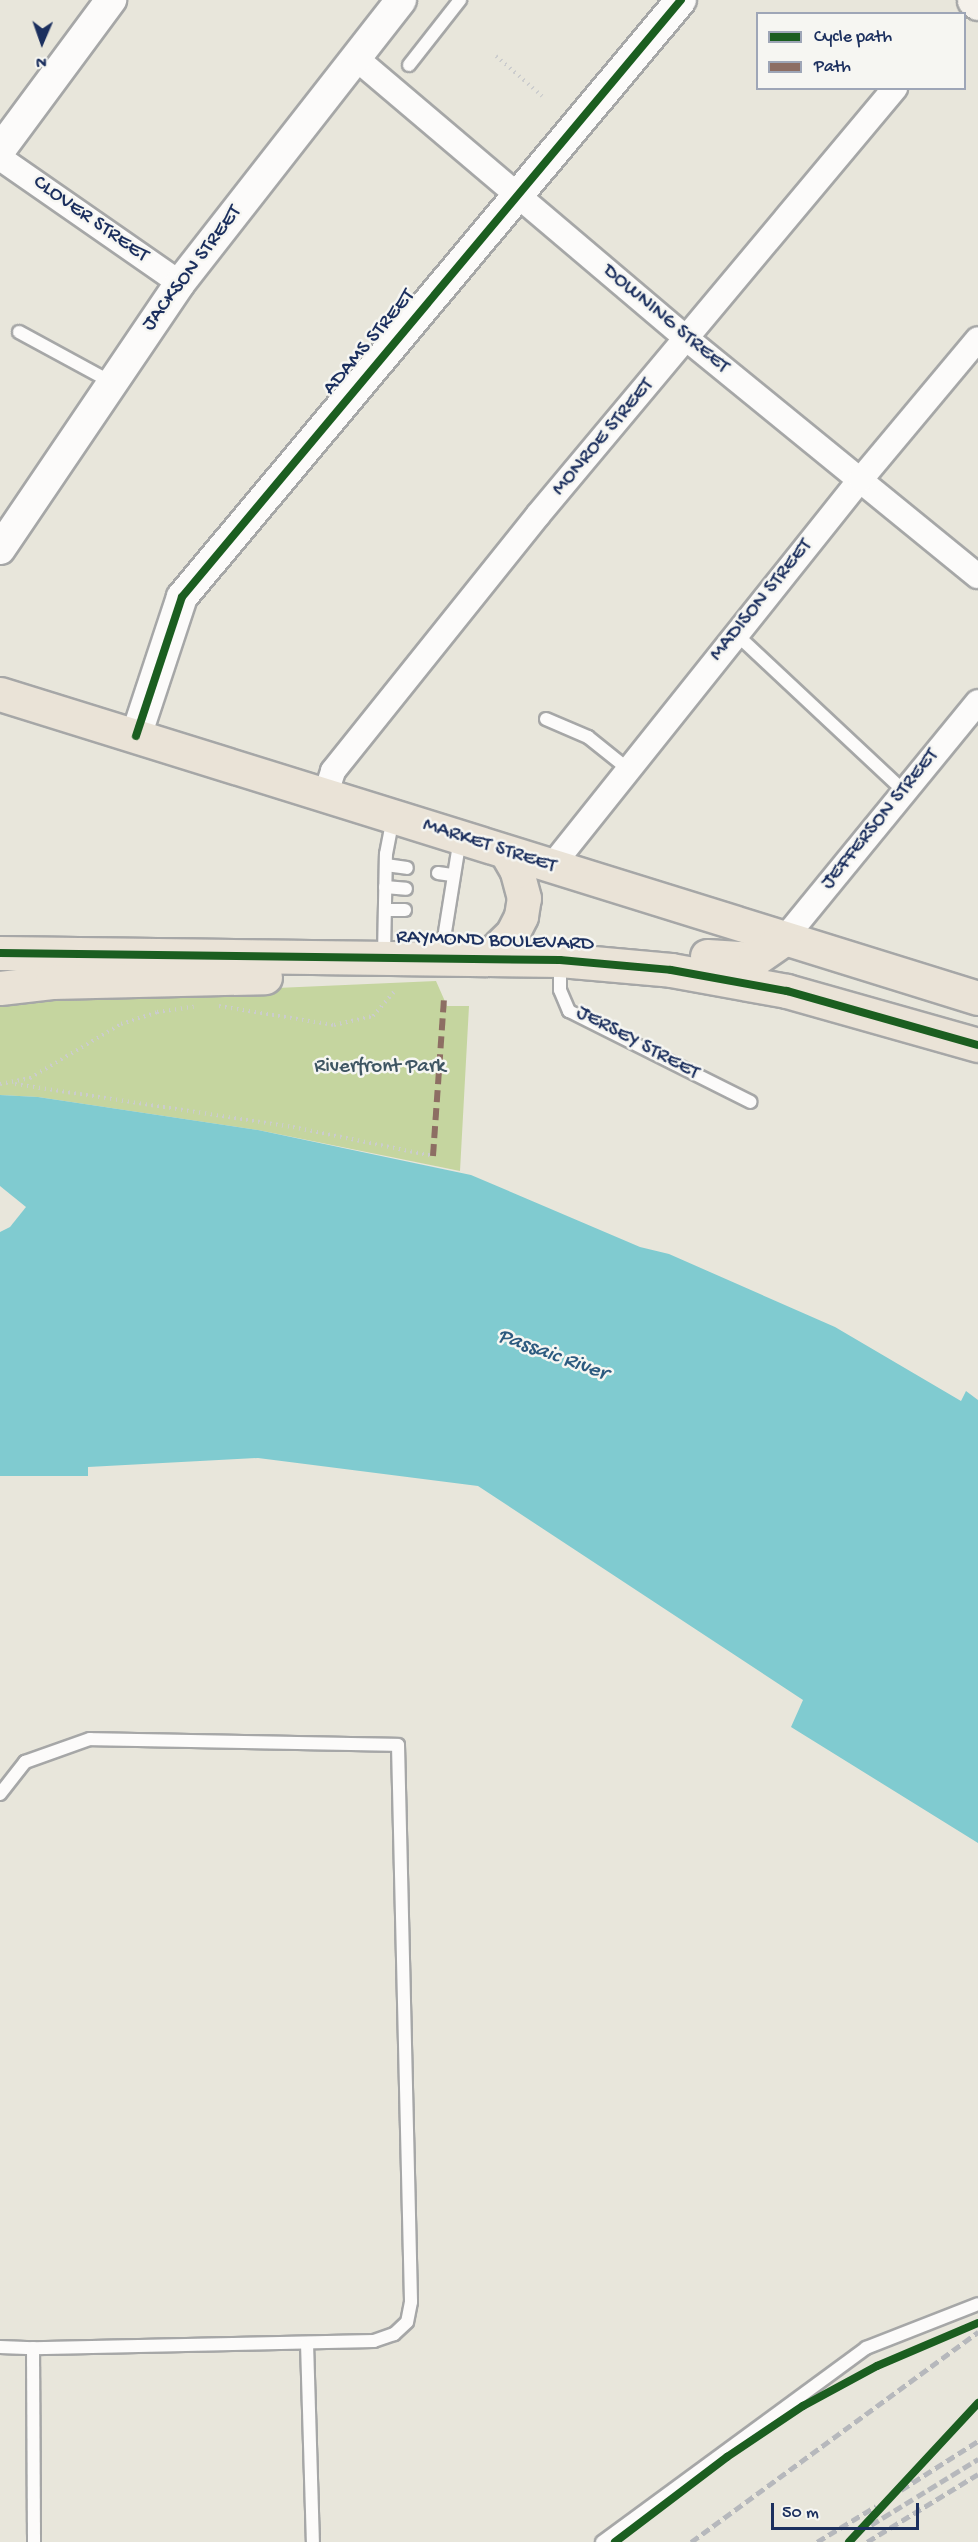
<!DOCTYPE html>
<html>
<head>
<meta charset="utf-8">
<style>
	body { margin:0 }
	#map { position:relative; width:978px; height:2542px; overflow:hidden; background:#e8e6db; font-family:"Gochi Hand",sans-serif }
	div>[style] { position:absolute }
	.green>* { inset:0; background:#c5d59f }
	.water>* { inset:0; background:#80cbd0 }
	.pier>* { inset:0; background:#e8e6db }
	.path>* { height:4px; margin-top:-2px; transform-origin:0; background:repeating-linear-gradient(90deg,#cbcccd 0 1.5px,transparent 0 6px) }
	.roads { filter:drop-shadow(2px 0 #a6a7a7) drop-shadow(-2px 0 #a6a7a7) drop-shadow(0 2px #a6a7a7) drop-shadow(0 -2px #a6a7a7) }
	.service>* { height:12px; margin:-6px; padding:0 6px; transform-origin:6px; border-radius:6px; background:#fcfbfa }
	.minor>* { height:24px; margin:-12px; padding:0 12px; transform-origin:12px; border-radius:12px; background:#fcfbfa }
	.tertiary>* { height:30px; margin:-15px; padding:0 15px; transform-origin:15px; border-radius:15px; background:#fcfbfa }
	.secondary>* { height:33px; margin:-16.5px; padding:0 16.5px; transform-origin:16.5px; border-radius:16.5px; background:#f5f1eb }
	.primary>* { height:33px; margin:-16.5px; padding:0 16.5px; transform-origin:16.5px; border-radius:16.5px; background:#eae3d7 }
	.rail>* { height:4.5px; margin-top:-2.25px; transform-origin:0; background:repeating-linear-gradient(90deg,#b6b8bc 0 9px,transparent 0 13.5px) }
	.quiet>* { height:6px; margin-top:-3px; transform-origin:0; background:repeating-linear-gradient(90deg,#8d6e63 0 12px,transparent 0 18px) }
	.cycleway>* { height:8px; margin:-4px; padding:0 4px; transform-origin:4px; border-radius:4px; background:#1b5e20 }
	span { translate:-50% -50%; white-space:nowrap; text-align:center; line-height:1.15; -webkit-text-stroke:5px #f6f6f2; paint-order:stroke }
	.street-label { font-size:21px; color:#1b2f5e }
	.park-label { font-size:21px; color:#3e5562 }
	.water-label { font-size:22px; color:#2c5a7f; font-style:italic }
	.legend { position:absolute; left:756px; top:12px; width:210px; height:78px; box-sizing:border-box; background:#f6f6f2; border:2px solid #9ea6b7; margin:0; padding:8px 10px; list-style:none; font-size:18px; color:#1b2f5e }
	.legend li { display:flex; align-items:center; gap:12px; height:30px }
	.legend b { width:30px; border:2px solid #9ea6b7 }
	.north { position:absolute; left:12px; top:12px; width:60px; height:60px; -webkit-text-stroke:4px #f6f6f2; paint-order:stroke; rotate:182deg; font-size:16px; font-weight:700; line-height:24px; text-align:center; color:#1b2f5e }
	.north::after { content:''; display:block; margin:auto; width:21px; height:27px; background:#1b2f5e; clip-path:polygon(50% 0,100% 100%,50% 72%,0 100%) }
	.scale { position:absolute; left:771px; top:2503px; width:148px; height:27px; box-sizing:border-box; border:3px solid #1b2f5e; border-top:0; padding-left:8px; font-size:18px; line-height:21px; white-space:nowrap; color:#1b2f5e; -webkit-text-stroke:4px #f6f6f2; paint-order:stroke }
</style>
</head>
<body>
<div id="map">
	<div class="green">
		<div style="clip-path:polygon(436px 981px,447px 1006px,469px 1006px,460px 1171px,258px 1130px,38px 1097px,0 1095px,0 1005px,28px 999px)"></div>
	</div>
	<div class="water">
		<div style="clip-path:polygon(0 1095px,38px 1097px,258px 1130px,471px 1175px,640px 1247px,669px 1254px,835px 1327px,961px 1401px,966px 1391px,978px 1400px,978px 1843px,791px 1727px,803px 1700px,478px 1486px,258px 1458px,88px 1467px,88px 1476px,0 1476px)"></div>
	</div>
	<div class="pier">
		<div style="clip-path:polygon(0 1186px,26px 1207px,10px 1227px,0 1232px)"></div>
	</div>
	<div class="path">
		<div style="left:496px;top:56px;width:61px;rotate:41deg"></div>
		<div style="left:219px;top:1006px;width:117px;rotate:9.4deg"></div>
		<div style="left:334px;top:1025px;width:40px;rotate:-13deg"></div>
		<div style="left:373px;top:1016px;width:35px;rotate:-49deg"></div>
		<div style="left:0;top:1084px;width:31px;rotate:-11deg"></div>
		<div style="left:30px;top:1078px;width:106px;rotate:-30.7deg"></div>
		<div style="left:121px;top:1024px;width:38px;rotate:-18deg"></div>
		<div style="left:157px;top:1012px;width:37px;rotate:-8deg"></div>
		<div style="left:15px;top:1084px;width:281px;rotate:8.8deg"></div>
		<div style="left:293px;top:1127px;width:143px;rotate:11.7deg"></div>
	</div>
	<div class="roads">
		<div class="service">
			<div style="left:409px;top:65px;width:83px;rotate:-51.9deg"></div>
			<div style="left:19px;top:332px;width:105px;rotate:28.5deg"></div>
			<div style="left:736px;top:634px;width:231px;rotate:43.1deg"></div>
			<div style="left:546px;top:719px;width:46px;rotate:23.2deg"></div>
			<div style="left:588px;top:737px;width:51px;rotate:38.7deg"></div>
			<div style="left:386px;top:865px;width:21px;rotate:8deg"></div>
			<div style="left:438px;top:873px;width:14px;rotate:8deg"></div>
			<div style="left:385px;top:887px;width:21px;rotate:5deg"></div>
			<div style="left:385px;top:910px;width:20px"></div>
			<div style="left:384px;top:955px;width:101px;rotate:-88.9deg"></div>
			<div style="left:386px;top:854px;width:37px;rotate:-79deg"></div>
			<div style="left:441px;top:957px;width:121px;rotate:-80.9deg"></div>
			<div style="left:560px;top:961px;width:29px;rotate:90deg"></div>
			<div style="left:560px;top:990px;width:23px;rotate:67deg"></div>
			<div style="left:569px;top:1011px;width:203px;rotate:26.6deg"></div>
			<div style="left:0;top:1794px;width:41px;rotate:-52deg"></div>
			<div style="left:25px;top:1762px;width:69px;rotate:-19.5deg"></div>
			<div style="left:90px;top:1739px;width:308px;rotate:1.1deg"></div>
			<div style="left:398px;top:1745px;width:557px;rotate:88.66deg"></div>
			<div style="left:411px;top:2302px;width:20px;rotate:101deg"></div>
			<div style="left:407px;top:2322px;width:18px;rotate:137deg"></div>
			<div style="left:394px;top:2334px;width:21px;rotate:161deg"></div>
			<div style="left:374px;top:2341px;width:341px;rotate:178.8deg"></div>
			<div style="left:307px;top:2343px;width:199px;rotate:88.3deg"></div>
			<div style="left:0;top:2347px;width:33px;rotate:2deg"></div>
			<div style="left:33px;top:2348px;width:194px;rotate:89.7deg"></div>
			<div style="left:602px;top:2542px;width:328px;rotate:-36.3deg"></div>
			<div style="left:866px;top:2348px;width:120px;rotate:-21.4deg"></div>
		</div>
		<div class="minor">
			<div style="left:357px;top:59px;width:433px;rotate:40.3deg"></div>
			<div style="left:687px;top:339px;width:375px;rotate:39.2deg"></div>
			<div style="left:0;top:158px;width:219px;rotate:34.8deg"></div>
			<div style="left:325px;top:796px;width:26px;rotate:-72deg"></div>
			<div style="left:333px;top:771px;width:328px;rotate:-51.3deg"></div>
			<div style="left:538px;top:515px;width:557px;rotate:-50.1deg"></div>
			<div style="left:551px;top:867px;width:497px;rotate:-51.4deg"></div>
			<div style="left:861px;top:479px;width:182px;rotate:-50.1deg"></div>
			<div style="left:784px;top:939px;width:306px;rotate:-50.7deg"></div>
		</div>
		<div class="tertiary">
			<div style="left:0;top:150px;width:187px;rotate:-53.5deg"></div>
			<div style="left:0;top:549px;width:321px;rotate:-55.9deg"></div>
			<div style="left:180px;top:283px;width:359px;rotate:-52deg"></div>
			<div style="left:136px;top:736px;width:146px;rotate:-71.7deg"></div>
			<div style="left:182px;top:597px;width:778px;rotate:-50.11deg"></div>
		</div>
		<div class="secondary">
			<div style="left:974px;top:0;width:5px;rotate:37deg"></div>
		</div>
		<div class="primary">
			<div style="left:0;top:694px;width:1024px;rotate:17.27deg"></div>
			<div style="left:0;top:953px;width:560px;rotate:0.72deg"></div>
			<div style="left:560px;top:960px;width:111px;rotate:5.1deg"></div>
			<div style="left:671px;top:970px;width:118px;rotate:10.3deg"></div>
			<div style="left:787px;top:991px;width:198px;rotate:15.8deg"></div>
			<div style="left:707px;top:956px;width:48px;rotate:3.6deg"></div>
			<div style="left:755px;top:959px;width:35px;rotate:-35deg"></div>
			<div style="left:486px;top:959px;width:36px;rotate:-44deg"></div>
			<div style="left:512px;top:934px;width:20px;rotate:-63deg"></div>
			<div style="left:521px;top:916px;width:18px;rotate:-81deg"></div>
			<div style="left:524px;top:898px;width:28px;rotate:-105deg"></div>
			<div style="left:517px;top:871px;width:20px;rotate:-120deg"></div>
			<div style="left:0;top:988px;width:52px;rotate:-6.6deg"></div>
			<div style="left:52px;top:982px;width:213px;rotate:-1.3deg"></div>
		</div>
	</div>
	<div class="rail">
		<div style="left:901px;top:2490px;width:91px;rotate:-32.5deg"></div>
		<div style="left:871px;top:2525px;width:126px;rotate:-31.7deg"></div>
		<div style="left:615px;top:2542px;width:141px;rotate:-37.2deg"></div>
		<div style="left:727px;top:2457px;width:92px;rotate:-33.9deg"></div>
		<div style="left:803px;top:2406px;width:84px;rotate:-28.4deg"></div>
		<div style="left:877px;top:2366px;width:110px;rotate:-23.1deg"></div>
		<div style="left:691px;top:2542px;width:356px;rotate:-36.2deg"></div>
		<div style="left:817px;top:2542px;width:69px;rotate:-31.4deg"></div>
		<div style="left:849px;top:2542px;width:190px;rotate:-47.1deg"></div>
		<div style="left:867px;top:2542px;width:130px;rotate:-31.5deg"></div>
	</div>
	<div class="quiet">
		<div style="left:433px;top:1156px;width:156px;rotate:-86deg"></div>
	</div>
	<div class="cycleway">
		<div style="left:136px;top:736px;width:146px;rotate:-71.7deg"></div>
		<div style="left:182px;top:597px;width:778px;rotate:-50.11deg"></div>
		<div style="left:0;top:953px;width:560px;rotate:0.72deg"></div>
		<div style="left:560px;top:960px;width:111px;rotate:5.1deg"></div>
		<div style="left:671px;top:970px;width:118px;rotate:10.3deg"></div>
		<div style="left:787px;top:991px;width:198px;rotate:15.8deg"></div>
		<div style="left:615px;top:2542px;width:141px;rotate:-37.2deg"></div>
		<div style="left:727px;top:2457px;width:92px;rotate:-33.9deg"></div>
		<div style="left:803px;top:2406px;width:84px;rotate:-28.4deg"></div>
		<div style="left:877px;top:2366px;width:110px;rotate:-23.1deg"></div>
		<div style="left:849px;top:2542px;width:190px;rotate:-47.1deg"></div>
	</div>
	<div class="street-label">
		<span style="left:90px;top:220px;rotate:35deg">CLOVER STREET</span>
		<span style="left:193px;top:269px;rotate:-53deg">JACKSON STREET</span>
		<span style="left:665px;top:320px;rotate:40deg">DOWNING STREET</span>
		<span style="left:370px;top:343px;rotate:-50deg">ADAMS STREET</span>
		<span style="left:604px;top:438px;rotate:-50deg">MONROE STREET</span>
		<span style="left:762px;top:601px;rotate:-51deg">MADISON STREET</span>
		<span style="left:881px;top:820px;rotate:-51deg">JEFFERSON STREET</span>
		<span style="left:489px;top:847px;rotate:18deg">MARKET STREET</span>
		<span style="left:495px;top:942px;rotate:2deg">RAYMOND BOULEVARD</span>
		<span style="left:637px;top:1044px;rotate:28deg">JERSEY STREET</span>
	</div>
	<div class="park-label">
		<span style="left:380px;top:1068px">Riverfront Park</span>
	</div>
	<div class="water-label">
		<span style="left:552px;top:1356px;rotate:20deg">Passaic River</span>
	</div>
	<ul class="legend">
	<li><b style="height:8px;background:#1b5e20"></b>Cycle path</li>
	<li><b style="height:8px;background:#8d6e63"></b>Path</li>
	</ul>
	<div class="north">N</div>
	<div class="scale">50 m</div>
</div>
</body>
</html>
